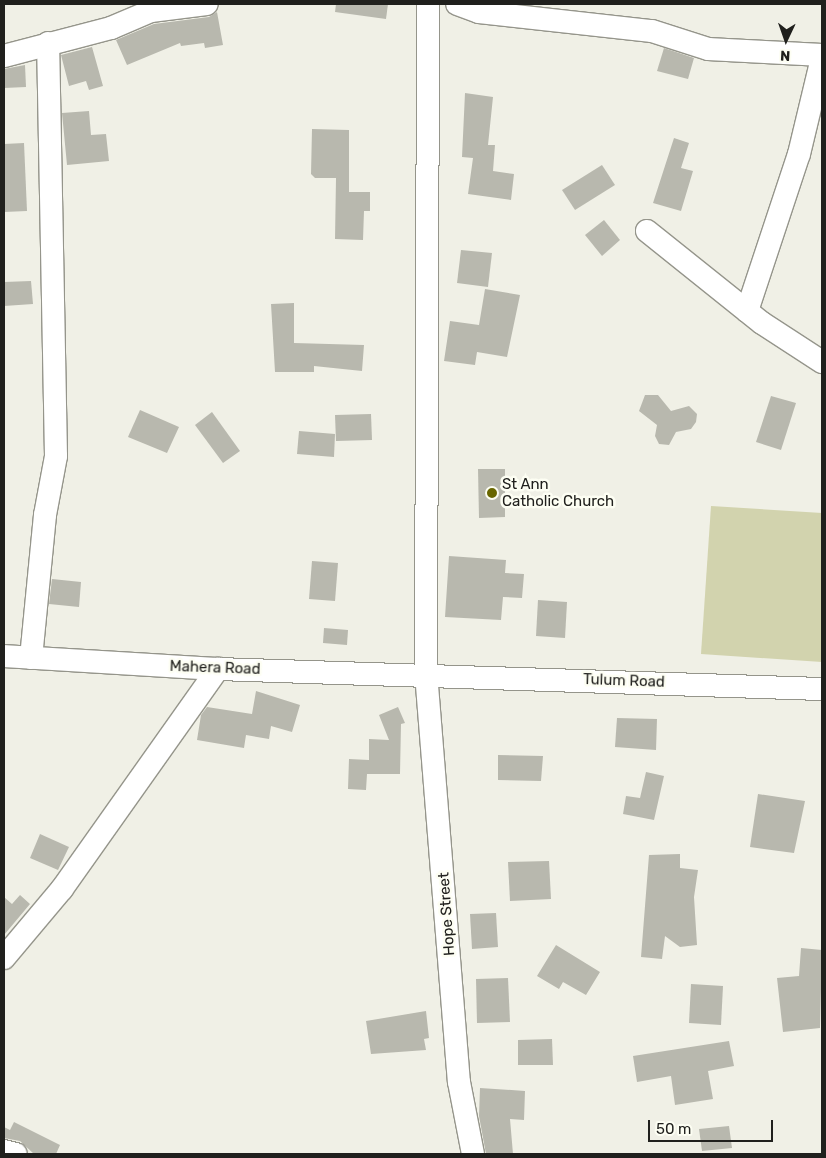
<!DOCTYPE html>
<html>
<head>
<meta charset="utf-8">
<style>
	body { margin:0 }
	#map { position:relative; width:826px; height:1158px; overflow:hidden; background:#f0f0e6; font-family:Rubik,sans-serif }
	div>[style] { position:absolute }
	.green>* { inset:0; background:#d2d3ae }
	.building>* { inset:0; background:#b8b8ae }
	.roads { filter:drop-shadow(1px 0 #95958b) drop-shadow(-1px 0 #95958b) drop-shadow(0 1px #95958b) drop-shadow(0 -1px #95958b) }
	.minor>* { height:22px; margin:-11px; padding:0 11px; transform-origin:11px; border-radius:11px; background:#fff }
	.dots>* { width:14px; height:14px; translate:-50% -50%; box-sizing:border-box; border:2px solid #fdfef3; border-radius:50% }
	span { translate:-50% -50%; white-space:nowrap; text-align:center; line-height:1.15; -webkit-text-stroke:5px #fdfef3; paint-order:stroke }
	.poi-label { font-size:15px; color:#20201d }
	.left { translate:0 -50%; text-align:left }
	.street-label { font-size:15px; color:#20201d }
	.frame { position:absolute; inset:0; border:5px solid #20201d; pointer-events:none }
	.north { position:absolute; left:761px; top:15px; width:50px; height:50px; -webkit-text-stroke:4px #fdfef3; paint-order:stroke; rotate:183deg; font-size:14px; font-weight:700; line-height:20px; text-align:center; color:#20201d }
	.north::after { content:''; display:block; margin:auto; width:18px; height:22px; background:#20201d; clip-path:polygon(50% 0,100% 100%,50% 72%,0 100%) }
	.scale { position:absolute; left:648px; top:1120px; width:125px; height:22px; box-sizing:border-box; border:2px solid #20201d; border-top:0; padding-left:6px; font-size:15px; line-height:18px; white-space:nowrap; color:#20201d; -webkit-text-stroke:4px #fdfef3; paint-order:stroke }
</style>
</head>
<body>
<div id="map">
	<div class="green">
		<div style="clip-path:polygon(711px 506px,822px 513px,822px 662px,701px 654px)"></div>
	</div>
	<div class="building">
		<div style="clip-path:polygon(336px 4px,388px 4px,386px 19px,335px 12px)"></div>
		<div style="clip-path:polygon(217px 12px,223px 45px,205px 48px,204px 43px,181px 46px,180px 43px,127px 65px,116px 40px,154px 24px,209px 17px)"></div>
		<div style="clip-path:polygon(92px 47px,103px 86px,89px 90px,86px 81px,69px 86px,61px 55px)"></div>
		<div style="clip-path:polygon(664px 48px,694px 58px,688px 79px,657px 71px)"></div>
		<div style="clip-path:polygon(25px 65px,26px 87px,4px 88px,4px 69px)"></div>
		<div style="clip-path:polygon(465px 93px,493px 97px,488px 145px,495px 145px,493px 171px,514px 174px,511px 200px,468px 194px,473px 158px,462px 157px)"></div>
		<div style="clip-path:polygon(89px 111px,91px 135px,106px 134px,109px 161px,67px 165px,62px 113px)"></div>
		<div style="clip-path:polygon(312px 129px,349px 130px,349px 192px,370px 192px,370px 211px,364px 211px,363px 240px,335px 239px,336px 178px,315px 178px,311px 174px)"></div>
		<div style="clip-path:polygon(674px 138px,689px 143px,681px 168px,693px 171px,681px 211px,653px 203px)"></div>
		<div style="clip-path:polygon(24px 143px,27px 211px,4px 212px,4px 144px)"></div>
		<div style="clip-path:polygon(602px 165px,615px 185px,575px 210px,562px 190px)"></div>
		<div style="clip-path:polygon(604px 220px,620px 240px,602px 256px,585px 235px)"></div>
		<div style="clip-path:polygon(461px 250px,492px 253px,488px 287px,457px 283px)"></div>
		<div style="clip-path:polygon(31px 281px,33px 304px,4px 306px,4px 282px)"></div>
		<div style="clip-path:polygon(485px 289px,520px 295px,507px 357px,477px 352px,475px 365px,444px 361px,450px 321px,479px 325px)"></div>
		<div style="clip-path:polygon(294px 303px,294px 343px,364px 345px,362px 371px,314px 366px,314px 372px,275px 372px,271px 304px)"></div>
		<div style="clip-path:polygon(645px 395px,658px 395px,671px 411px,689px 406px,697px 414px,696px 422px,691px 429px,676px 432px,669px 445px,659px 444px,655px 436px,657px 425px,639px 411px)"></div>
		<div style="clip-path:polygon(771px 396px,796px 403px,781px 450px,756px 442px)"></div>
		<div style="clip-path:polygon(140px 410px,179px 427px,167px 453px,128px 437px)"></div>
		<div style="clip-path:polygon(212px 412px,240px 451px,223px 463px,195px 425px)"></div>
		<div style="clip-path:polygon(371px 414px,372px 440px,336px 441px,335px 415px)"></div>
		<div style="clip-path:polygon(299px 431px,335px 434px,334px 457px,297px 454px)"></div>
		<div style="clip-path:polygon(478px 469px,505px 469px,505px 517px,479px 518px)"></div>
		<div style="clip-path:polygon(449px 556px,506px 560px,505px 573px,524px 574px,522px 598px,503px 597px,501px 620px,445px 617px)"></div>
		<div style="clip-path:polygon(312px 561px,338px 563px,335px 601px,309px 599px)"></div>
		<div style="clip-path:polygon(52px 579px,81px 582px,79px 607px,49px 604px)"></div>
		<div style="clip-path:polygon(538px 600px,567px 602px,565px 638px,536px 636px)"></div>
		<div style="clip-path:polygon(324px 628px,348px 630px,347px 645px,323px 643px)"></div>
		<div style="clip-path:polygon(256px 691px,300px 705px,292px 732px,271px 726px,269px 739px,246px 735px,244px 748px,197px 740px,201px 715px,207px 707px,252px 714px)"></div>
		<div style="clip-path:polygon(398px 707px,405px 723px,401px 724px,400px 774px,367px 774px,366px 790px,348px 789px,349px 759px,369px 760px,369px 739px,389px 740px,379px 715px)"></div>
		<div style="clip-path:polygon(617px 718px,657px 719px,656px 750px,615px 747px)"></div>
		<div style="clip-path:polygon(498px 755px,543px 756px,541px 781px,498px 780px)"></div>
		<div style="clip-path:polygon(646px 772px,664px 776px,654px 820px,623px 814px,626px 796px,640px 798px)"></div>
		<div style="clip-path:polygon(758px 794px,805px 801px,794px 853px,750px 847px)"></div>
		<div style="clip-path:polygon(40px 834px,69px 847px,58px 870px,30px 858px)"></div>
		<div style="clip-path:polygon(680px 854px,680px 868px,698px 870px,694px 897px,697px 945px,680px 947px,665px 936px,662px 959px,641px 957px,649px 855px)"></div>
		<div style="clip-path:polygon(549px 861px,551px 899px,510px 901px,508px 862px)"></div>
		<div style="clip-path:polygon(20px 895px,30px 904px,4px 935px,4px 897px,12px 904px)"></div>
		<div style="clip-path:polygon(496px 913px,498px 947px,472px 949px,470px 914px)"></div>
		<div style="clip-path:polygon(556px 945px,600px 972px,586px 995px,563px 982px,559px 989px,537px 976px)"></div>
		<div style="clip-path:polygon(801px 948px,822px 950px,820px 1028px,783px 1032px,777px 978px,799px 976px)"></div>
		<div style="clip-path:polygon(508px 978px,510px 1022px,477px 1023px,476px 979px)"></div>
		<div style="clip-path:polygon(691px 984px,723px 986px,721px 1025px,689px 1023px)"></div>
		<div style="clip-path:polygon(426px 1011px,429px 1038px,424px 1039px,426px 1050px,371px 1054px,366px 1021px)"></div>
		<div style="clip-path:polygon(552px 1039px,553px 1065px,518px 1065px,518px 1040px)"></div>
		<div style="clip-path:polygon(729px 1041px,734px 1066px,708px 1071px,713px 1099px,675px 1105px,671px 1076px,637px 1082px,633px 1056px)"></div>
		<div style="clip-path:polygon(480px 1088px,525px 1091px,524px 1120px,510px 1119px,513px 1154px,486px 1154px,479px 1116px)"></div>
		<div style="clip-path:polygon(14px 1122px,60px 1145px,56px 1154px,34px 1154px,20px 1141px,4px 1138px,4px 1127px,10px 1130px)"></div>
		<div style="clip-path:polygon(729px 1126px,732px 1148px,702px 1151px,699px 1129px)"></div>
	</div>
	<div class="roads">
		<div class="minor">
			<div style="left:428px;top:4px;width:669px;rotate:90.17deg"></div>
			<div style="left:426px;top:673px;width:410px;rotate:85.4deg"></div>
			<div style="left:459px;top:1082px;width:73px;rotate:79deg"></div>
			<div style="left:457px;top:4px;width:23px;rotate:20deg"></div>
			<div style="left:479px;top:12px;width:174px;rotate:6.3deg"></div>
			<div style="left:652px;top:31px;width:59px;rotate:17.8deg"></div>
			<div style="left:708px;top:49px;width:114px;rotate:3deg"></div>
			<div style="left:4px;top:56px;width:111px;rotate:-14.7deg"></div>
			<div style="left:111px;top:28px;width:43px;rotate:-23deg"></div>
			<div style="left:151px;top:11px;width:56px;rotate:-7.1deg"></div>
			<div style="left:647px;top:231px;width:147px;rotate:38.7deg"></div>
			<div style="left:762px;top:323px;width:72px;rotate:33deg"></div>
			<div style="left:747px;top:311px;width:165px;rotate:-71.7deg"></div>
			<div style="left:799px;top:154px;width:99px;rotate:-76.5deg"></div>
			<div style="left:4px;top:656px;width:214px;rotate:3.5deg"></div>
			<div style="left:218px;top:669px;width:604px;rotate:1.9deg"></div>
			<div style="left:31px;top:658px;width:144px;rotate:-84.4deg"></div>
			<div style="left:45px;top:515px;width:60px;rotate:-79.4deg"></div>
			<div style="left:56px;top:456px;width:413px;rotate:-91.1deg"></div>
			<div style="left:4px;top:958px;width:90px;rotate:-50deg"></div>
			<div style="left:62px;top:889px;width:270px;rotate:-54.7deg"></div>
			<div style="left:4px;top:1151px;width:12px;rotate:14deg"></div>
		</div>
	</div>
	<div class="dots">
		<div style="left:492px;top:493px;background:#686600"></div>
	</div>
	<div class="poi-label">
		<span class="left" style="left:502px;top:493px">St Ann<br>Catholic Church</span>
	</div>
	<div class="street-label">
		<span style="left:215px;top:668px;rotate:2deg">Mahera Road</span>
		<span style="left:624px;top:681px;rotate:2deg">Tulum Road</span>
		<span style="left:447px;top:914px;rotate:-94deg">Hope Street</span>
	</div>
	<div class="frame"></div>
	<div class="north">N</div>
	<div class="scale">50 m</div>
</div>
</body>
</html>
